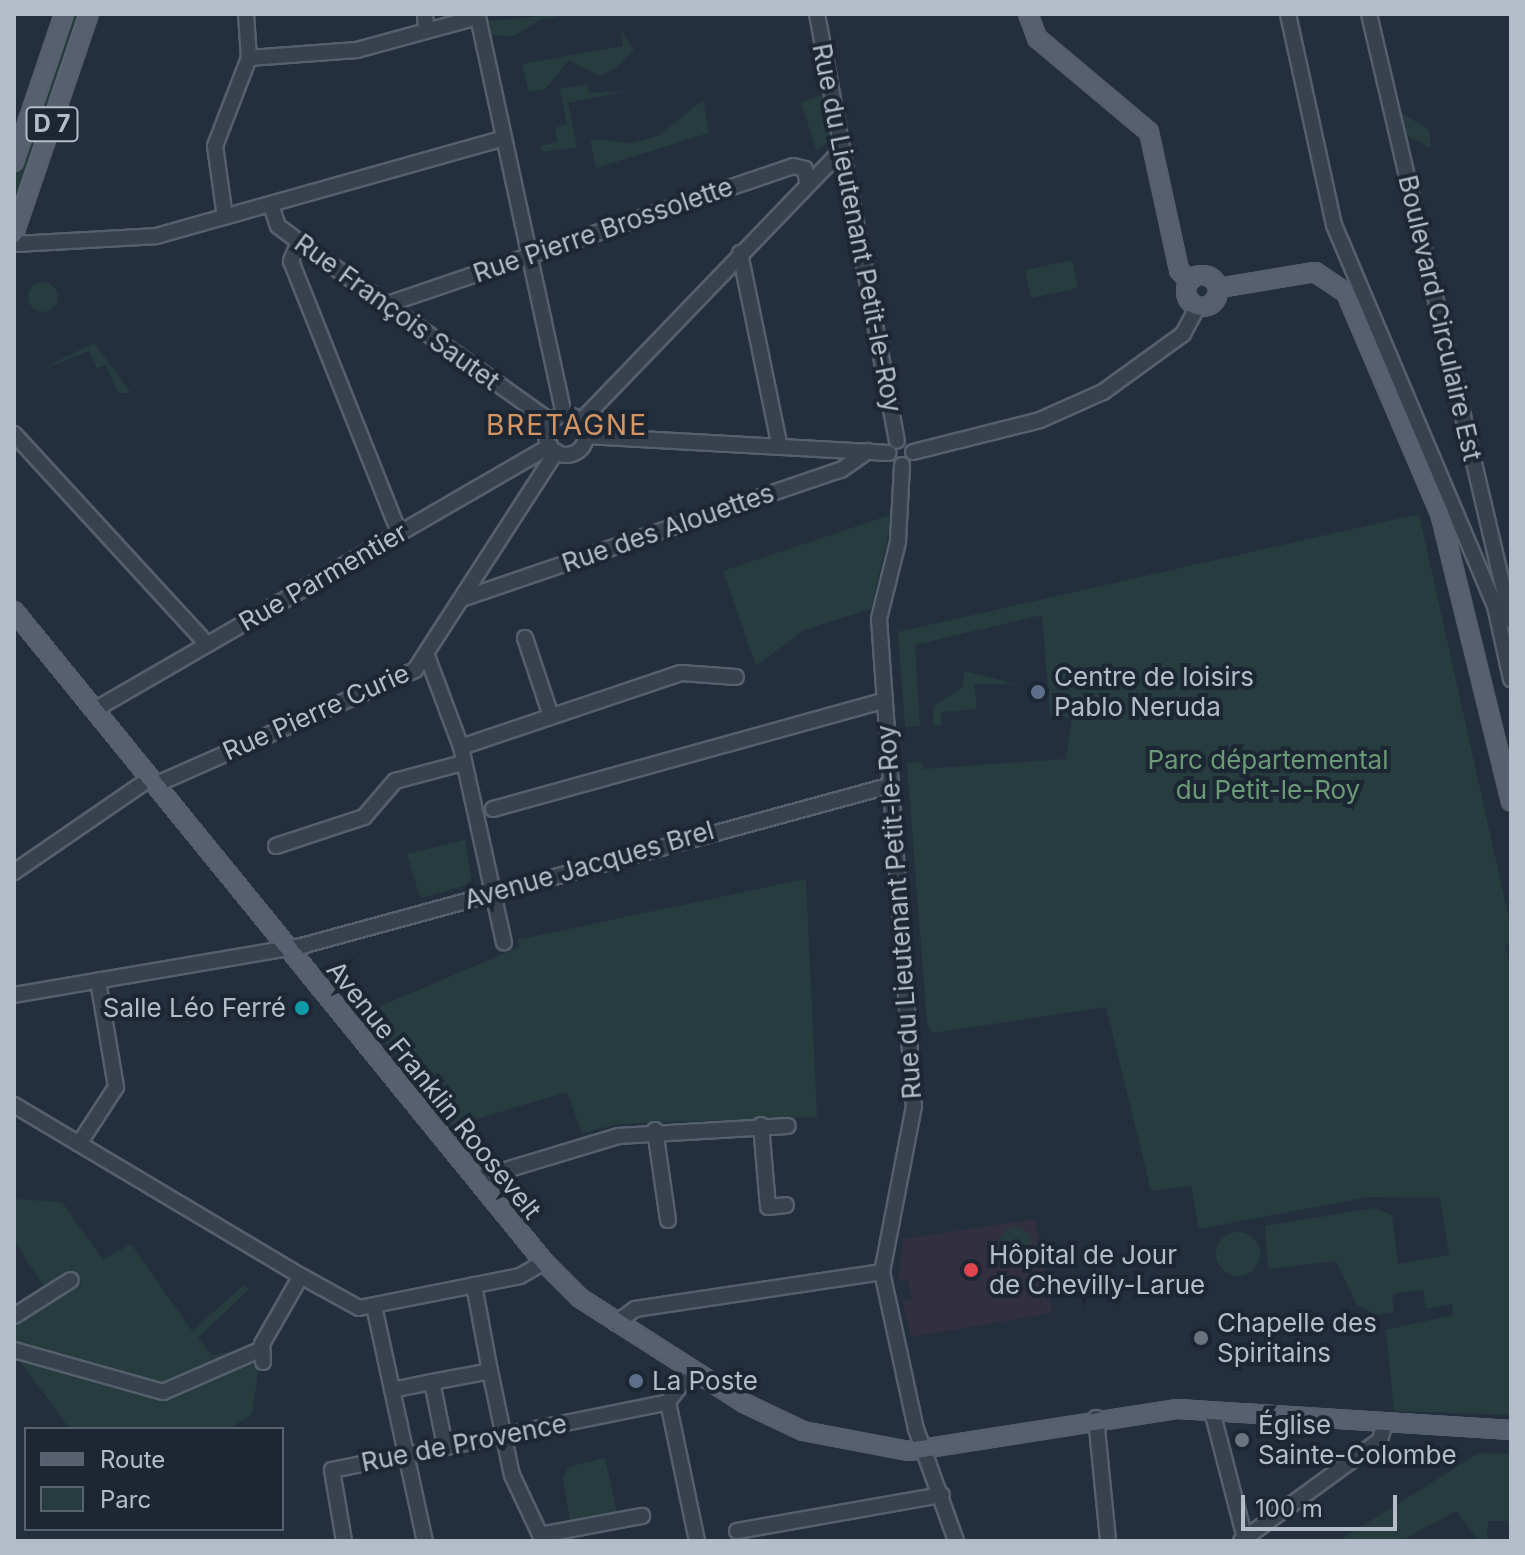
<!DOCTYPE html>
<html>
<head>
<meta charset="utf-8">
<style>
	body { margin:0 }
	#map { position:relative; width:1525px; height:1555px; overflow:hidden; background:#242f3e; font-family:Inter,sans-serif }
	div>[style] { position:absolute }
	.medical>* { inset:0; background:#32303f }
	.green>* { inset:0; background:#263c3f }
	.round { border-radius:50% }
	.roads { filter:drop-shadow(2px 0 #565f6c) drop-shadow(-2px 0 #565f6c) drop-shadow(0 2px #565f6c) drop-shadow(0 -2px #565f6c) }
	.minor>* { height:14px; margin:-7px; padding:0 7px; transform-origin:7px; border-radius:7px; background:#38414e }
	.minor>.ring { margin:-7px; padding:0; box-sizing:content-box; background:none; border:14px solid #38414e; border-radius:50% }
	.major>* { height:16px; margin:-8px; padding:0 8px; transform-origin:8px; border-radius:8px; background:#56606e }
	.major>.ring { margin:-8px; padding:0; box-sizing:content-box; background:none; border:16px solid #56606e; border-radius:50% }
	.tram>* { height:2px; margin:-1px; padding:0 1px; transform-origin:1px; border-radius:1px; background:#5a6575 }
	.dots>* { width:22px; height:22px; translate:-50% -50%; box-sizing:border-box; border:4px solid #1d2633; border-radius:50% }
	span { translate:-50% -50%; white-space:nowrap; text-align:center; line-height:1.15; -webkit-text-stroke:8px #1d2633; paint-order:stroke }
	.shield-label span { padding:2px 6px; background:#1d2633; border:2px solid; border-radius:6px; -webkit-text-stroke-width:0 }
	.shield-label { font-size:24px; color:#b4bcc9; font-weight:700 }
	.street-label { font-size:26px; color:#b4bcc9 }
	.poi-label { font-size:26px; color:#b4bcc9 }
	.left { translate:0 -50%; text-align:left }
	.right { translate:-100% -50%; text-align:right }
	.park-label { font-size:26px; color:#6b9a76 }
	.neighbourhood-label { font-size:28px; color:#d59563; letter-spacing:2px }
	.frame { position:absolute; inset:0; border:16px solid #b4bcc9; pointer-events:none }
	.legend { position:absolute; left:24px; top:1427px; width:260px; height:104px; box-sizing:border-box; background:#1d2633; border:2px solid #59626f; margin:0; padding:10px 14px; list-style:none; font-size:24px; color:#b4bcc9 }
	.legend li { display:flex; align-items:center; gap:16px; height:40px }
	.legend b { width:40px; border:2px solid #59626f }
	.scale { position:absolute; left:1241px; top:1495px; width:156px; height:36px; box-sizing:border-box; border:4px solid #b4bcc9; border-top:0; padding-left:10px; font-size:24px; line-height:28px; white-space:nowrap; color:#b4bcc9; -webkit-text-stroke:6px #1d2633; paint-order:stroke }
</style>
</head>
<body>
<div id="map">
	<div class="medical">
		<div style="clip-path:polygon(1035px 1219px,1052px 1313px,911px 1337px,902px 1300px,912px 1299px,908px 1280px,898px 1281px,903px 1239px)"></div>
	</div>
	<div class="green">
		<div style="clip-path:polygon(70px 14px,84px 14px,14px 219px,14px 177px)"></div>
		<div style="clip-path:polygon(570px 14px,539px 20px,515px 36px,491px 35px,489px 21px)"></div>
		<div style="clip-path:polygon(1376px 14px,1400px 112px,1429px 130px,1431px 148px,1404px 134px)"></div>
		<div style="clip-path:polygon(620px 28px,634px 50px,616px 68px,599px 76px,569px 60px,545px 89px,529px 92px,522px 64px,623px 46px)"></div>
		<div style="clip-path:polygon(587px 84px,589px 93px,626px 91px,568px 103px,577px 147px,541px 152px,540px 146px,557px 142px,555px 128px,567px 124px,560px 89px)"></div>
		<div style="clip-path:polygon(823px 95px,831px 140px,816px 150px,801px 102px)"></div>
		<div style="clip-path:polygon(703px 100px,709px 133px,596px 168px,590px 139px,630px 143px,658px 136px)"></div>
		<div style="clip-path:polygon(1072px 260px,1078px 288px,1031px 298px,1025px 270px)"></div>
		<div class="round" style="left:28px;top:282px;width:30px;height:30px"></div>
		<div style="clip-path:polygon(94px 343px,131px 393px,118px 393px,106px 365px,97px 368px,89px 351px,38px 371px)"></div>
		<div style="clip-path:polygon(893px 514px,871px 609px,804px 630px,756px 666px,723px 571px)"></div>
		<div style="clip-path:polygon(1419px 514px,1511px 928px,1511px 944px,1505px 945px,1511px 971px,1511px 1415px,1394px 1411px,1386px 1330px,1453px 1315px,1452px 1304px,1426px 1309px,1423px 1290px,1399px 1292px,1392px 1296px,1394px 1312px,1377px 1315px,1357px 1305px,1336px 1261px,1268px 1269px,1265px 1226px,1375px 1208px,1392px 1215px,1398px 1264px,1449px 1255px,1440px 1198px,1368px 1197px,1199px 1229px,1191px 1186px,1151px 1191px,1106px 1007px,932px 1033px,927px 1023px,907px 763px,922px 762px,923px 769px,1066px 759px,1072px 718px,1050px 715px,1042px 615px,915px 645px,920px 726px,905px 727px,898px 632px)"></div>
		<div style="clip-path:polygon(965px 671px,1015px 684px,974px 684px,977px 709px,941px 712px,941px 725px,933px 725px,934px 706px,962px 688px)"></div>
		<div style="clip-path:polygon(465px 840px,472px 884px,420px 898px,407px 854px)"></div>
		<div style="clip-path:polygon(806px 879px,817px 1117px,619px 1124px,582px 1133px,567px 1092px,453px 1126px,362px 1014px,519px 947px,517px 940px)"></div>
		<div style="clip-path:polygon(14px 1199px,62px 1202px,103px 1260px,131px 1244px,192px 1331px,244px 1285px,249px 1289px,198px 1338px,212px 1355px,253px 1347px,259px 1365px,252px 1414px,229px 1429px,70px 1429px,14px 1354px,14px 1328px,82px 1283px,73px 1273px,47px 1291px,14px 1241px)"></div>
		<div class="round" style="left:999px;top:1227px;width:32px;height:32px"></div>
		<div class="round" style="left:1216px;top:1232px;width:44px;height:44px"></div>
		<div style="clip-path:polygon(1479px 1453px,1511px 1454px,1511px 1541px,1508px 1521px,1488px 1521px,1487px 1541px,1478px 1541px,1456px 1511px,1401px 1541px,1338px 1541px)"></div>
		<div style="clip-path:polygon(605px 1458px,617px 1512px,570px 1521px,563px 1479px,568px 1467px)"></div>
	</div>
	<div class="roads">
		<div class="minor">
			<div style="left:425px;top:14px;width:16px;rotate:86deg"></div>
			<div style="left:817px;top:14px;width:434px;rotate:79.4deg"></div>
			<div style="left:1288px;top:14px;width:216px;rotate:77.7deg"></div>
			<div style="left:1334px;top:225px;width:414px;rotate:67.1deg"></div>
			<div style="left:1495px;top:606px;width:75px;rotate:77.6deg"></div>
			<div style="left:1369px;top:14px;width:623px;rotate:76.83deg"></div>
			<div style="left:478px;top:17px;width:407px;rotate:77.8deg"></div>
			<div style="left:249px;top:58px;width:108px;rotate:-4.2deg"></div>
			<div style="left:357px;top:50px;width:125px;rotate:-15.3deg"></div>
			<div style="left:271px;top:205px;width:22px;rotate:72deg"></div>
			<div style="left:278px;top:226px;width:26px;rotate:37deg"></div>
			<div style="left:299px;top:242px;width:310px;rotate:35.5deg"></div>
			<div style="left:225px;top:217px;width:72px;rotate:-98deg"></div>
			<div style="left:215px;top:146px;width:94px;rotate:-68.9deg"></div>
			<div style="left:249px;top:58px;width:44px;rotate:-93.9deg"></div>
			<div style="left:299px;top:242px;width:21px;rotate:113deg"></div>
			<div style="left:291px;top:261px;width:293px;rotate:68.3deg"></div>
			<div style="left:14px;top:244px;width:142px;rotate:-3.2deg"></div>
			<div style="left:156px;top:236px;width:358px;rotate:-15.7deg"></div>
			<div style="left:740px;top:253px;width:194px;rotate:78.4deg"></div>
			<div style="left:388px;top:304px;width:428px;rotate:-18.8deg"></div>
			<div style="left:793px;top:166px;width:12px;rotate:14deg"></div>
			<div style="left:805px;top:169px;width:13px;rotate:81deg"></div>
			<div class="ring" style="left:546px;top:415px;width:26px;height:26px"></div>
			<div style="left:581px;top:421px;width:375px;rotate:-46.1deg"></div>
			<div style="left:14px;top:434px;width:285px;rotate:47.4deg"></div>
			<div style="left:586px;top:436px;width:303px;rotate:3.2deg"></div>
			<div style="left:913px;top:452px;width:131px;rotate:-14.1deg"></div>
			<div style="left:1040px;top:420px;width:69px;rotate:-24deg"></div>
			<div style="left:1103px;top:392px;width:99px;rotate:-35.9deg"></div>
			<div style="left:1183px;top:334px;width:32px;rotate:-62deg"></div>
			<div style="left:902px;top:465px;width:77px;rotate:93deg"></div>
			<div style="left:898px;top:542px;width:79px;rotate:103.9deg"></div>
			<div style="left:879px;top:619px;width:488px;rotate:85.9deg"></div>
			<div style="left:914px;top:1106px;width:169px;rotate:100.9deg"></div>
			<div style="left:882px;top:1272px;width:161px;rotate:77.8deg"></div>
			<div style="left:916px;top:1429px;width:119px;rotate:70.3deg"></div>
			<div style="left:464px;top:598px;width:398px;rotate:-18.8deg"></div>
			<div style="left:841px;top:470px;width:33px;rotate:-35deg"></div>
			<div style="left:525px;top:638px;width:82px;rotate:71.6deg"></div>
			<div style="left:427px;top:656px;width:97px;rotate:69.5deg"></div>
			<div style="left:461px;top:747px;width:200px;rotate:77.6deg"></div>
			<div style="left:96px;top:709px;width:525px;rotate:-30.08deg"></div>
			<div style="left:461px;top:747px;width:232px;rotate:-18.6deg"></div>
			<div style="left:681px;top:673px;width:55px;rotate:4.2deg"></div>
			<div style="left:157px;top:784px;width:282px;rotate:-23.8deg"></div>
			<div style="left:415px;top:670px;width:260px;rotate:-57.1deg"></div>
			<div style="left:493px;top:809px;width:407px;rotate:-15.5deg"></div>
			<div style="left:276px;top:846px;width:93px;rotate:-18.2deg"></div>
			<div style="left:364px;top:817px;width:48px;rotate:-49.3deg"></div>
			<div style="left:395px;top:781px;width:69px;rotate:-15deg"></div>
			<div style="left:14px;top:872px;width:166px;rotate:-34.5deg"></div>
			<div style="left:14px;top:995px;width:295px;rotate:-9.7deg"></div>
			<div style="left:305px;top:945px;width:608px;rotate:-15.25deg"></div>
			<div style="left:14px;top:1105px;width:334px;rotate:30.8deg"></div>
			<div style="left:761px;top:1125px;width:82px;rotate:85.1deg"></div>
			<div style="left:768px;top:1207px;width:18px;rotate:-6deg"></div>
			<div style="left:655px;top:1130px;width:91px;rotate:81.8deg"></div>
			<div style="left:79px;top:1144px;width:68px;rotate:-57deg"></div>
			<div style="left:116px;top:1087px;width:108px;rotate:-99.6deg"></div>
			<div style="left:476px;top:1179px;width:148px;rotate:-16.8deg"></div>
			<div style="left:618px;top:1136px;width:170px;rotate:-3.4deg"></div>
			<div style="left:474px;top:1285px;width:87px;rotate:79.5deg"></div>
			<div style="left:374px;top:1306px;width:240px;rotate:77.8deg"></div>
			<div style="left:14px;top:1316px;width:67px;rotate:-32.3deg"></div>
			<div style="left:616px;top:1323px;width:24px;rotate:-36deg"></div>
			<div style="left:635px;top:1309px;width:250px;rotate:-8.5deg"></div>
			<div style="left:14px;top:1350px;width:155px;rotate:15.7deg"></div>
			<div style="left:163px;top:1392px;width:108px;rotate:-23.5deg"></div>
			<div style="left:263px;top:1362px;width:18px;rotate:-93deg"></div>
			<div style="left:262px;top:1344px;width:78px;rotate:-60.2deg"></div>
			<div style="left:301px;top:1276px;width:66px;rotate:28.9deg"></div>
			<div style="left:359px;top:1308px;width:164px;rotate:-11.2deg"></div>
			<div style="left:520px;top:1276px;width:28px;rotate:-30deg"></div>
			<div style="left:692px;top:1371px;width:39px;rotate:128deg"></div>
			<div style="left:668px;top:1402px;width:142px;rotate:78.2deg"></div>
			<div style="left:432px;top:1382px;width:59px;rotate:-10.7deg"></div>
			<div style="left:490px;top:1371px;width:106px;rotate:78.1deg"></div>
			<div style="left:512px;top:1475px;width:73px;rotate:64.8deg"></div>
			<div style="left:392px;top:1390px;width:41px;rotate:-11.3deg"></div>
			<div style="left:432px;top:1382px;width:65px;rotate:78.5deg"></div>
			<div style="left:1212px;top:1411px;width:132px;rotate:75.5deg"></div>
			<div style="left:1096px;top:1418px;width:124px;rotate:84.4deg"></div>
			<div style="left:737px;top:1531px;width:208px;rotate:-10deg"></div>
			<div style="left:540px;top:1535px;width:104px;rotate:-10.6deg"></div>
			<div style="left:344px;top:1541px;width:72px;rotate:-99.6deg"></div>
			<div style="left:332px;top:1470px;width:343px;rotate:-11.4deg"></div>
			<div style="left:1241px;top:1541px;width:172px;rotate:-36deg"></div>
			<div style="left:1380px;top:1440px;width:18px;rotate:-74deg"></div>
		</div>
		<div class="major">
			<div style="left:1028px;top:14px;width:26px;rotate:69deg"></div>
			<div style="left:1037px;top:38px;width:146px;rotate:40deg"></div>
			<div style="left:1149px;top:132px;width:141px;rotate:77.7deg"></div>
			<div style="left:1179px;top:270px;width:15px;rotate:48deg"></div>
			<div style="left:14px;top:162px;width:156px;rotate:-71.3deg"></div>
			<div style="left:14px;top:234px;width:232px;rotate:-71.2deg"></div>
			<div class="ring" style="left:1186px;top:275px;width:16px;height:16px"></div>
			<div style="left:1219px;top:288px;width:97px;rotate:-9.5deg"></div>
			<div style="left:1315px;top:272px;width:37px;rotate:34deg"></div>
			<div style="left:1346px;top:293px;width:239px;rotate:66.9deg"></div>
			<div style="left:1440px;top:513px;width:297px;rotate:76.2deg"></div>
			<div style="left:14px;top:611px;width:839px;rotate:50.85deg"></div>
			<div style="left:544px;top:1262px;width:51px;rotate:45deg"></div>
			<div style="left:580px;top:1298px;width:195px;rotate:32.6deg"></div>
			<div style="left:744px;top:1403px;width:65px;rotate:25.4deg"></div>
			<div style="left:803px;top:1431px;width:108px;rotate:10.7deg"></div>
			<div style="left:909px;top:1451px;width:272px;rotate:-8.9deg"></div>
			<div style="left:1178px;top:1409px;width:334px;rotate:3.6deg"></div>
		</div>
	</div>
	<div class="tram">
		<div style="left:14px;top:207px;width:204px;rotate:-71.4deg"></div>
	</div>
	<div class="dots">
		<div style="left:1038px;top:692px;background:#5c6f8a"></div>
		<div style="left:302px;top:1008px;background:#0f9aa8"></div>
		<div style="left:971px;top:1270px;background:#e0444e"></div>
		<div style="left:1201px;top:1338px;background:#6b7280"></div>
		<div style="left:636px;top:1381px;background:#5c6f8a"></div>
		<div style="left:1242px;top:1440px;background:#6b7280"></div>
	</div>
	<div class="shield-label">
		<span style="left:52px;top:124px">D 7</span>
	</div>
	<div class="street-label">
		<span style="left:857px;top:228px;rotate:79deg">Rue du Lieutenant Petit-le-Roy</span>
		<span style="left:603px;top:230px;rotate:-19deg">Rue Pierre Brossolette</span>
		<span style="left:397px;top:312px;rotate:36deg">Rue François Sautet</span>
		<span style="left:1440px;top:318px;rotate:77deg">Boulevard Circulaire Est</span>
		<span style="left:668px;top:528px;rotate:-19deg">Rue des Alouettes</span>
		<span style="left:323px;top:577px;rotate:-30deg">Rue Parmentier</span>
		<span style="left:316px;top:712px;rotate:-24deg">Rue Pierre Curie</span>
		<span style="left:589px;top:865px;rotate:-16deg">Avenue Jacques Brel</span>
		<span style="left:899px;top:912px;rotate:-94deg">Rue du Lieutenant Petit-le-Roy</span>
		<span style="left:434px;top:1090px;rotate:51deg">Avenue Franklin Roosevelt</span>
		<span style="left:464px;top:1443px;rotate:-11deg">Rue de Provence</span>
	</div>
	<div class="poi-label">
		<span class="left" style="left:1054px;top:692px">Centre de loisirs<br>Pablo Neruda</span>
		<span class="right" style="left:286px;top:1008px">Salle Léo Ferré</span>
		<span class="left" style="left:989px;top:1270px">Hôpital de Jour<br>de Chevilly-Larue</span>
		<span class="left" style="left:1217px;top:1338px">Chapelle des<br>Spiritains</span>
		<span class="left" style="left:652px;top:1381px">La Poste</span>
		<span class="left" style="left:1258px;top:1440px">Église<br>Sainte-Colombe</span>
	</div>
	<div class="park-label">
		<span style="left:1268px;top:775px">Parc départemental<br>du Petit-le-Roy</span>
	</div>
	<div class="neighbourhood-label">
		<span style="left:567px;top:425px">BRETAGNE</span>
	</div>
	<div class="frame"></div>
	<ul class="legend">
	<li><b style="height:10px;background:#56606e"></b>Route</li>
	<li><b style="height:22px;background:#263c3f"></b>Parc</li>
	</ul>
	<div class="scale">100 m</div>
</div>
</body>
</html>
